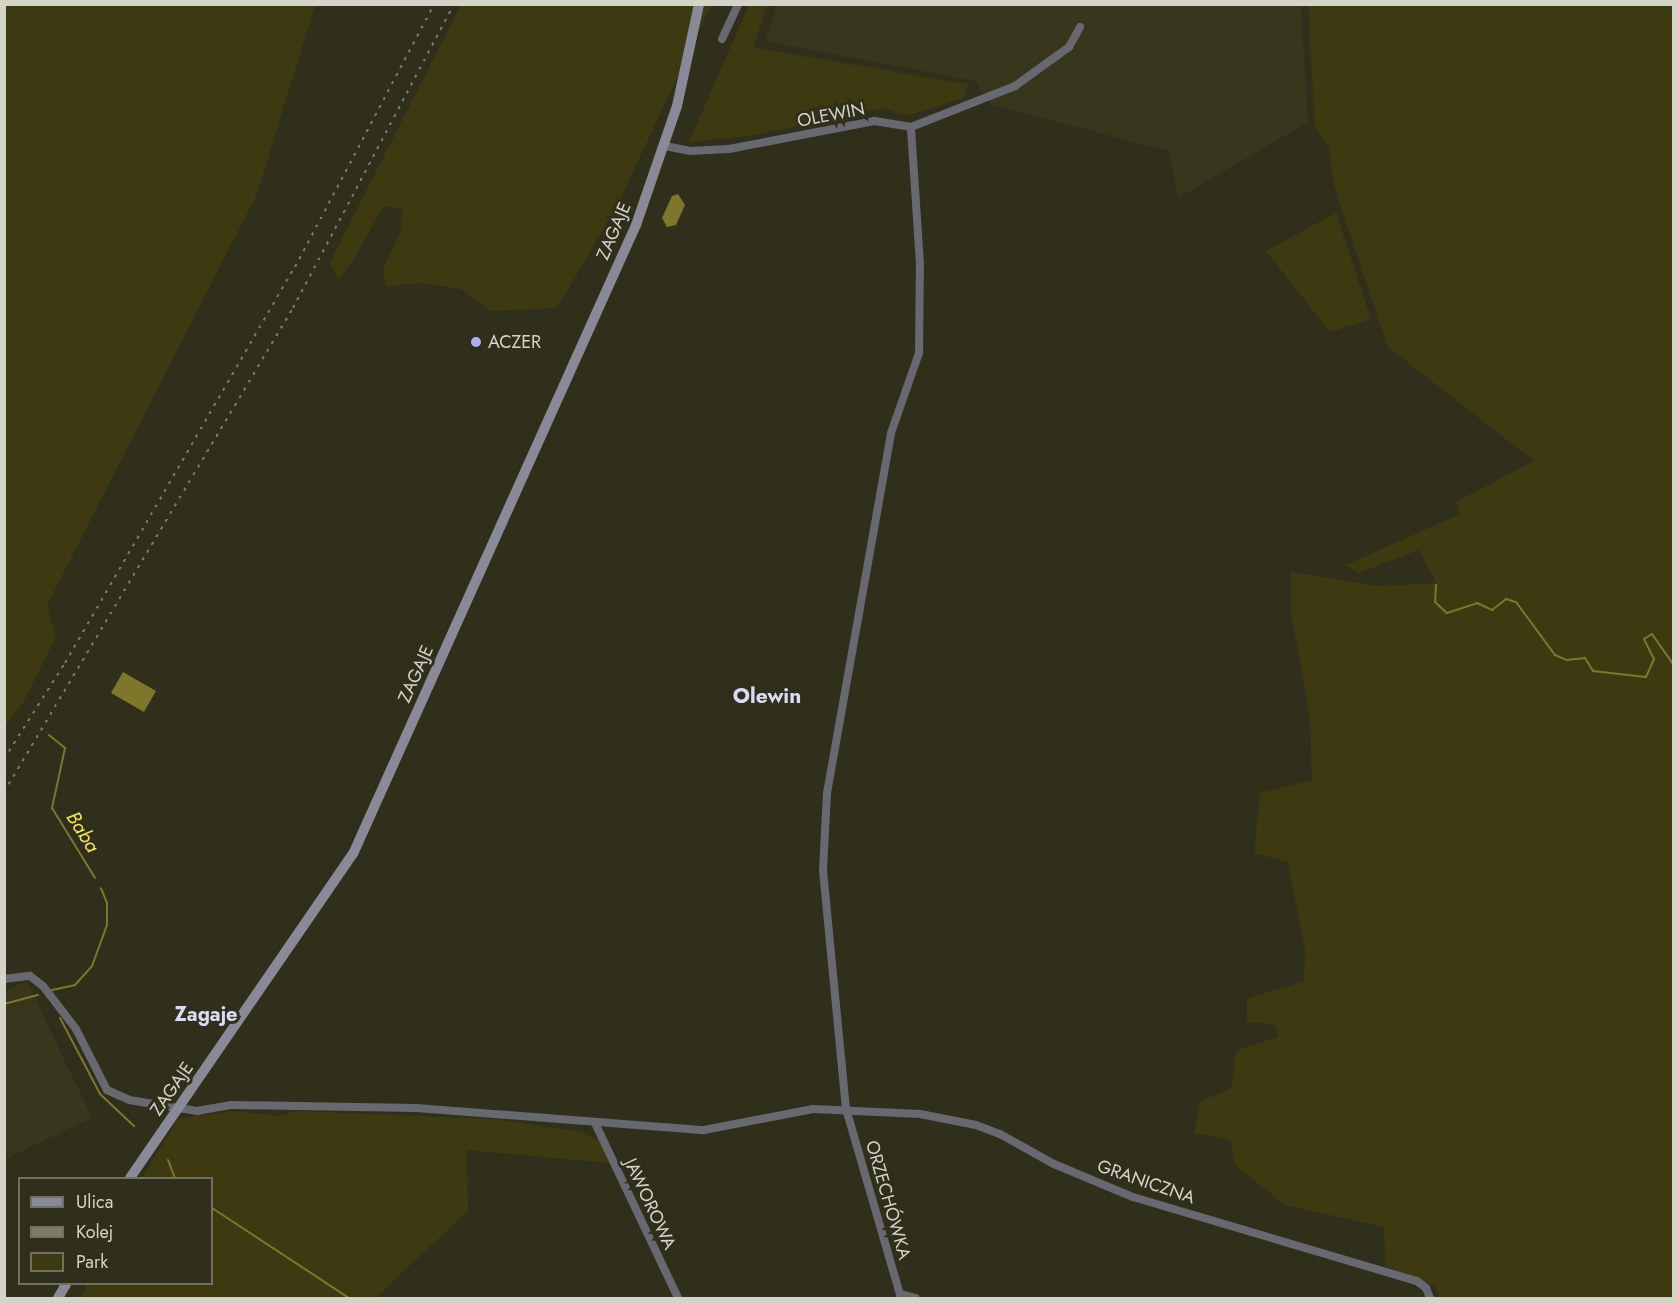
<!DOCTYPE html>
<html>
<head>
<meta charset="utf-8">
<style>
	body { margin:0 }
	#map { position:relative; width:1678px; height:1303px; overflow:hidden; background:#302f1c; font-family:Jost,sans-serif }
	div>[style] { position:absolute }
	.built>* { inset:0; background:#38361c }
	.green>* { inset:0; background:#3d3a12 }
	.water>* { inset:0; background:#7e772b }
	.stream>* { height:2px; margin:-1px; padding:0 1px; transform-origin:1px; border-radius:1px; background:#7e772b }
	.minor>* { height:8px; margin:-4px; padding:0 4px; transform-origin:4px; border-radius:4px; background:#686871 }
	.secondary>* { height:10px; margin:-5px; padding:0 5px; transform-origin:5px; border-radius:5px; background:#898997 }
	.rail>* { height:2px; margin-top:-1px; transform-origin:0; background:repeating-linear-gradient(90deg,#7c7b6c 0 3px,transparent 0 9px) }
	.dots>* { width:16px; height:16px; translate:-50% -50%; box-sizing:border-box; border:3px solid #302f1c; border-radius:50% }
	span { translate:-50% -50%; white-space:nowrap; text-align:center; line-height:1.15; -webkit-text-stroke:6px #302f1c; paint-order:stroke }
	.street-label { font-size:18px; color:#d4d3c8 }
	.poi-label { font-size:18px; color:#d4d3c8 }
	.left { translate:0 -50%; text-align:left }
	.water-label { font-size:20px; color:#efe25f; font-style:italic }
	.neighbourhood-label { font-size:20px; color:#dbdbf8; font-weight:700 }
	.quarter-label { font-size:21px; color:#dbdbf8; font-weight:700 }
	.frame { position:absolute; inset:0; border:6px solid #d4d3c8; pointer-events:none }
	.legend { position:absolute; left:18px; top:1177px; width:195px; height:108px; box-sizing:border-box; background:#302f1c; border:2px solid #727161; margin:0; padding:8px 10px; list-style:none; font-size:18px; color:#d4d3c8 }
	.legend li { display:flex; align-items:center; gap:12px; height:30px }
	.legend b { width:30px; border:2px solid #727161 }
</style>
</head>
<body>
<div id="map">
	<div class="built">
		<div style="clip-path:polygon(777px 5px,1301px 5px,1308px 122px,1178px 198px,1169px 151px,992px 105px,975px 81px,765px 41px)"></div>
		<div style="clip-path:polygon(27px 981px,92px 1118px,5px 1159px,5px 991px)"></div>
	</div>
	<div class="green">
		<div style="clip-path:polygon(5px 4px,315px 5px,257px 194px,47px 605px,56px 637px,24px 701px,5px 726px)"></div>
		<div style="clip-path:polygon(461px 5px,711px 5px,616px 208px,557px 308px,490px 311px,461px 289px,422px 283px,386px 286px,383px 269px,401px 231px,402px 208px,383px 207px,353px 261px,338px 279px,330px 262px)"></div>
		<div style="clip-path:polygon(749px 5px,767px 5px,753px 48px,968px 84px,964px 98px,907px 116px,882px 108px,749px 136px,689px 142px)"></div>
		<div style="clip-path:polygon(1308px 5px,1673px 5px,1673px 1298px,1439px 1298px,1437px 1286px,1385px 1266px,1384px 1227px,1285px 1205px,1235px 1165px,1231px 1140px,1194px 1133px,1200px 1101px,1231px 1089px,1236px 1051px,1278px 1037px,1276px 1025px,1247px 1022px,1247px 999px,1304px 981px,1305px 950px,1288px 862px,1254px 853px,1260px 793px,1312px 780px,1310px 717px,1291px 613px,1291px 572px,1378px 586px,1437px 583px,1419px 550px,1358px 573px,1346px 565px,1460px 514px,1456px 502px,1534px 461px,1388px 347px,1333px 182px,1329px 148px,1315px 127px)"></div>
		<div style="clip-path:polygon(1336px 213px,1371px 319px,1330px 332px,1266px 251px)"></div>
		<div style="clip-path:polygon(231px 1111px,282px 1116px,295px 1111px,496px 1119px,580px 1132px,600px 1141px,610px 1163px,467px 1150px,468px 1211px,375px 1298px,81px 1298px,87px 1284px,212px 1284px,212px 1178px,142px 1178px,178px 1119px)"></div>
	</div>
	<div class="water">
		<div style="clip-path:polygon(678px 194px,685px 205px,676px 225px,667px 227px,662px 218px,672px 196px)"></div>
		<div style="clip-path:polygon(123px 672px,156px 691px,144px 712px,111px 693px)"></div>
	</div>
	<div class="stream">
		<div style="left:1436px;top:585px;width:17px;rotate:93deg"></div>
		<div style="left:1435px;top:602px;width:16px;rotate:43deg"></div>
		<div style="left:1447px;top:613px;width:32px;rotate:-18deg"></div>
		<div style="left:1477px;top:603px;width:17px;rotate:25deg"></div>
		<div style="left:1492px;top:610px;width:18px;rotate:-38deg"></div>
		<div style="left:1506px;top:599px;width:10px;rotate:17deg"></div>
		<div style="left:1516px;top:602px;width:66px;rotate:53.7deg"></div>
		<div style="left:1555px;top:655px;width:13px;rotate:23deg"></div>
		<div style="left:1567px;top:660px;width:18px;rotate:-6deg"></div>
		<div style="left:1585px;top:658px;width:15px;rotate:58deg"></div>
		<div style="left:1593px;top:671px;width:53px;rotate:6.5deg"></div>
		<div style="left:1646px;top:677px;width:20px;rotate:-66deg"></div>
		<div style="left:1654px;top:659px;width:22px;rotate:-117deg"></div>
		<div style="left:1644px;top:639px;width:9px;rotate:-32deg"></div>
		<div style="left:1652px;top:634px;width:39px;rotate:55deg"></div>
		<div style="left:49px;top:735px;width:21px;rotate:39deg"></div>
		<div style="left:65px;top:748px;width:61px;rotate:102.2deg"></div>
		<div style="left:52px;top:808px;width:82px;rotate:58.4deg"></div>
		<div style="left:52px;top:990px;width:24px;rotate:-12deg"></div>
		<div style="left:75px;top:985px;width:25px;rotate:-48deg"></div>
		<div style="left:92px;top:966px;width:44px;rotate:-69.9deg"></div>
		<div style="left:107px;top:925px;width:22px;rotate:-90deg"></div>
		<div style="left:107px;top:903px;width:16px;rotate:-112deg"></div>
		<div style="left:4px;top:1004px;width:35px;rotate:-15deg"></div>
		<div style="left:60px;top:1018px;width:86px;rotate:62.2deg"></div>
		<div style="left:100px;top:1094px;width:47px;rotate:43.3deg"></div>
		<div style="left:168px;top:1160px;width:19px;rotate:69deg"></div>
		<div style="left:212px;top:1208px;width:164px;rotate:33.3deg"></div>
	</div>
	<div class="minor">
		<div style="left:722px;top:39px;width:38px;rotate:-65deg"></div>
		<div style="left:665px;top:146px;width:25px;rotate:11deg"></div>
		<div style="left:690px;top:151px;width:39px;rotate:-3deg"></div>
		<div style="left:729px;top:149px;width:148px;rotate:-10.9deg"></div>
		<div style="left:874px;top:121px;width:37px;rotate:9deg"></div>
		<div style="left:911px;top:127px;width:112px;rotate:-21.5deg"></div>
		<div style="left:1015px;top:86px;width:67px;rotate:-35.8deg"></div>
		<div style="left:1069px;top:47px;width:23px;rotate:-61deg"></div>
		<div style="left:4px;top:979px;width:26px;rotate:-7deg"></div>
		<div style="left:30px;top:976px;width:16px;rotate:38deg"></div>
		<div style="left:43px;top:986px;width:54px;rotate:52.5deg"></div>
		<div style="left:76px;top:1029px;width:68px;rotate:63.1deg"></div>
		<div style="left:107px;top:1090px;width:24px;rotate:24deg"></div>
		<div style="left:129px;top:1100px;width:69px;rotate:9.2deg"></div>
		<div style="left:197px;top:1111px;width:35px;rotate:-10deg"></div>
		<div style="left:231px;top:1105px;width:185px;rotate:0.9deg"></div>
		<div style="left:416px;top:1108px;width:289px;rotate:4.4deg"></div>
		<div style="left:704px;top:1130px;width:111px;rotate:-10.9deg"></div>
		<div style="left:813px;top:1109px;width:107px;rotate:2.7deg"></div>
		<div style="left:920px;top:1114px;width:57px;rotate:11.1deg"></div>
		<div style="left:976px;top:1125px;width:26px;rotate:21deg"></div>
		<div style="left:1000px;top:1134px;width:62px;rotate:29.1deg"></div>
		<div style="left:1054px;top:1164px;width:86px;rotate:22.7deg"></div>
		<div style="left:1133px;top:1197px;width:296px;rotate:16.5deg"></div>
		<div style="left:1417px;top:1281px;width:11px;rotate:38deg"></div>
		<div style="left:1426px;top:1288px;width:11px;rotate:68deg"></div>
		<div style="left:595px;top:1123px;width:194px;rotate:64.6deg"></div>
		<div style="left:900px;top:1294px;width:16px;rotate:14deg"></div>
		<div style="left:901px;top:1298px;width:197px;rotate:-106.2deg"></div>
		<div style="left:846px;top:1109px;width:240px;rotate:-95.5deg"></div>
		<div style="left:823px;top:870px;width:77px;rotate:-87deg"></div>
		<div style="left:827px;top:793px;width:366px;rotate:-79.9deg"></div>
		<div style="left:891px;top:433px;width:85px;rotate:-70.7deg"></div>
		<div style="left:919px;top:353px;width:89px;rotate:-89.4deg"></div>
		<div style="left:920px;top:264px;width:137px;rotate:-93.8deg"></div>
	</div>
	<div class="secondary">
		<div style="left:130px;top:1178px;width:393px;rotate:-55.5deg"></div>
		<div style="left:353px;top:854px;width:690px;rotate:-65.78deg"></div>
		<div style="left:636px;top:225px;width:126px;rotate:-71deg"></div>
		<div style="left:677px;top:106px;width:104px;rotate:-77.8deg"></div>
		<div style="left:58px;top:1298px;width:16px;rotate:-60deg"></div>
	</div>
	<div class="rail">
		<div style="left:4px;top:759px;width:114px;rotate:-57.6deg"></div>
		<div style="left:65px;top:663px;width:458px;rotate:-59.9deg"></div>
		<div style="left:295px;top:267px;width:297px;rotate:-62.1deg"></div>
		<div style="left:4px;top:792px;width:564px;rotate:-59.16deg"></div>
		<div style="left:293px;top:308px;width:344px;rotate:-62.1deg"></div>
	</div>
	<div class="dots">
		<div style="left:476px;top:342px;background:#b2adf9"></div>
	</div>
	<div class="street-label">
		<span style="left:831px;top:115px;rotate:-11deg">OLEWIN</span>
		<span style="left:614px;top:231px;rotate:-67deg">ZAGAJE</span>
		<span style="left:416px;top:674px;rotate:-66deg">ZAGAJE</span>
		<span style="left:172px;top:1089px;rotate:-55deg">ZAGAJE</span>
		<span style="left:1146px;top:1182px;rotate:19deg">GRANICZNA</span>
		<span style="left:888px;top:1200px;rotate:74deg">ORZECHÓWKA</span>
		<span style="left:650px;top:1204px;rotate:65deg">JAWOROWA</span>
	</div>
	<div class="poi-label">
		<span class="left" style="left:488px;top:342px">ACZER</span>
	</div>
	<div class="water-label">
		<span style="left:83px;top:832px;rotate:58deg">Baba</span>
	</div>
	<div class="neighbourhood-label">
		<span style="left:206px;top:1014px">Zagaje</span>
	</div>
	<div class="quarter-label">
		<span style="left:767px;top:696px">Olewin</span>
	</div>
	<div class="frame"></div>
	<ul class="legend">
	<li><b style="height:8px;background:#898997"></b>Ulica</li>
	<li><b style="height:8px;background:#7c7b6c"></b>Kolej</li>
	<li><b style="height:16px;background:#3d3a12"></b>Park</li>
	</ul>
</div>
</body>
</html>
